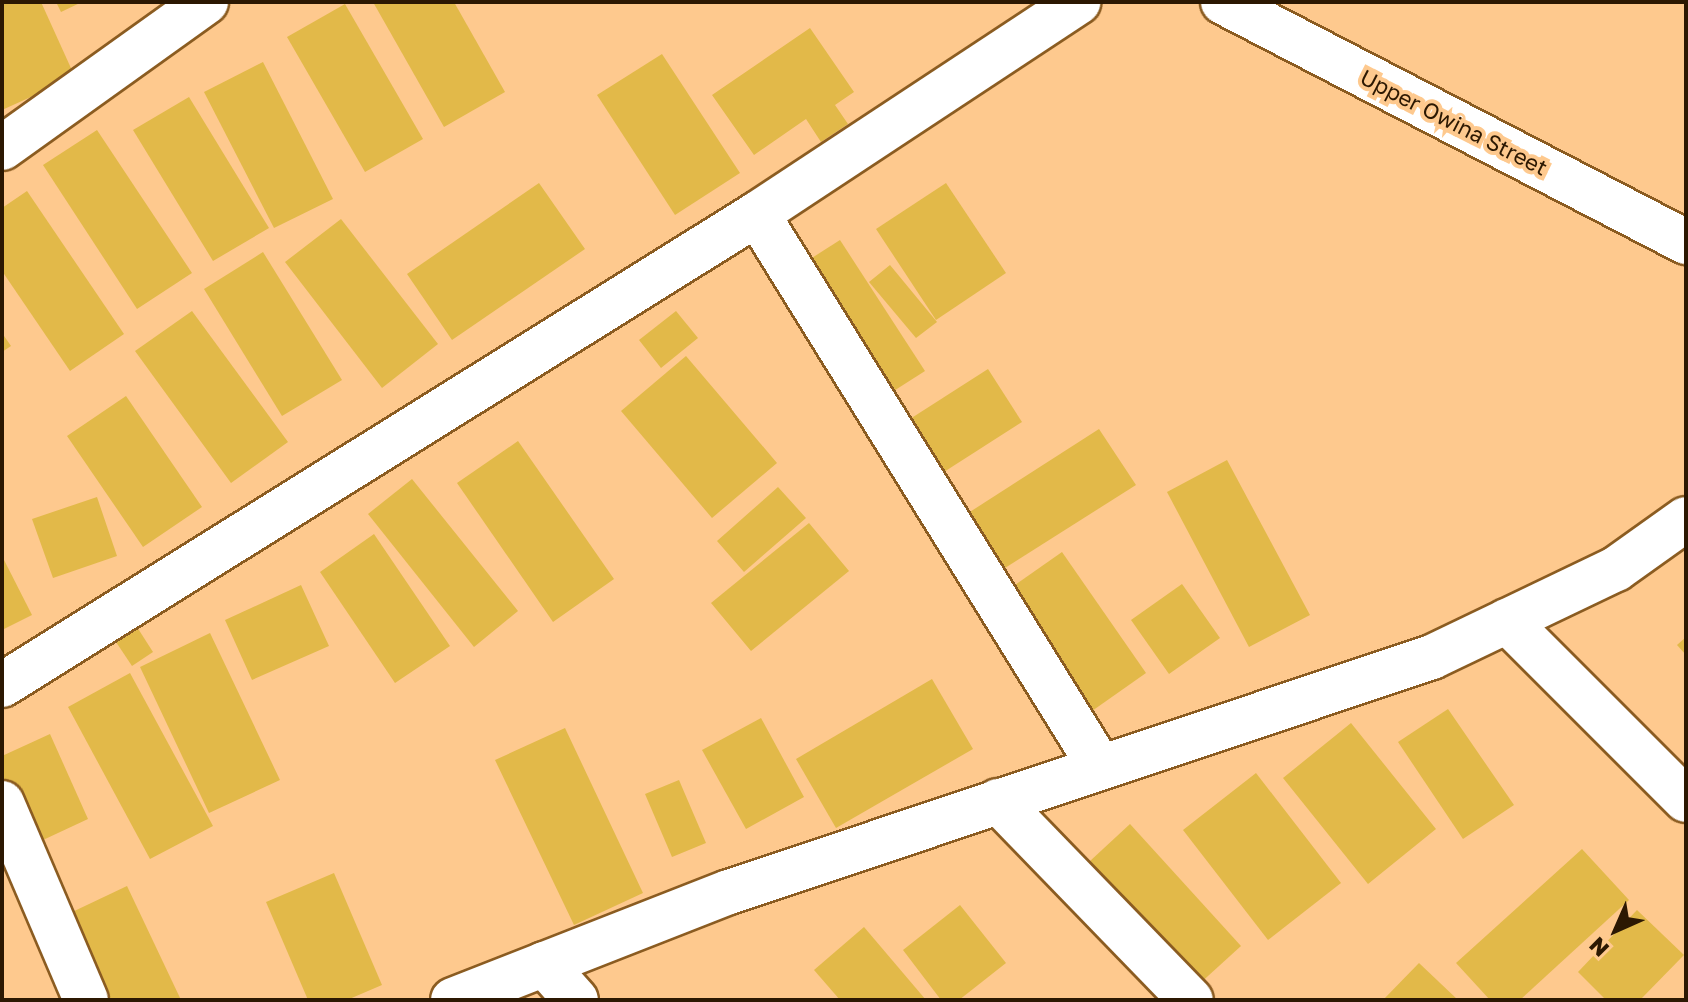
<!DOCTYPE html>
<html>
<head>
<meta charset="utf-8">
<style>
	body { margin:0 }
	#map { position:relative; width:1688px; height:1002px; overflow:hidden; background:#fec98e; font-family:"Golos Text",sans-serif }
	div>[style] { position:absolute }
	.building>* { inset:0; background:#e2b949 }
	.roads { filter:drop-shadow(2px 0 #8b5c21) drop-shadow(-2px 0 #8b5c21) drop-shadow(0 2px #8b5c21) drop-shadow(0 -2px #8b5c21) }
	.minor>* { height:44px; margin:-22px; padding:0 22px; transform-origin:22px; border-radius:22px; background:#fff }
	span { translate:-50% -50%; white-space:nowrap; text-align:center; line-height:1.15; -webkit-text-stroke:8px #fec98e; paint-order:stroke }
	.street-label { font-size:22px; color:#2c1802 }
	.frame { position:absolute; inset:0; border:4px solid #2c1802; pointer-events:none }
	.north { position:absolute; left:1576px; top:890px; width:80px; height:80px; -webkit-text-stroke:6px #fec98e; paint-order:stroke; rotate:225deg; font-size:22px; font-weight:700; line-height:32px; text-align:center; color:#2c1802 }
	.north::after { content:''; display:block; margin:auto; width:28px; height:36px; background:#2c1802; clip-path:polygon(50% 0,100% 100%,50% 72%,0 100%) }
</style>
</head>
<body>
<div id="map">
	<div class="building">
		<div style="clip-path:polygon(2px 2px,41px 2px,75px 77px,2px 110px)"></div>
		<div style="clip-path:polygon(56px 2px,82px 2px,61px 12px)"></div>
		<div style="clip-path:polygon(373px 2px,454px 2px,505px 92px,444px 127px)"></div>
		<div style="clip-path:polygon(345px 4px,423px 139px,365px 172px,287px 37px)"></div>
		<div style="clip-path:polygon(810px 28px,854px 92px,835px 105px,848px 124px,821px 142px,806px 119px,754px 155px,712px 95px)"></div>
		<div style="clip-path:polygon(662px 54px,740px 173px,675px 215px,597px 95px)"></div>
		<div style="clip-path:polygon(263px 62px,333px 199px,274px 228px,204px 92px)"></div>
		<div style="clip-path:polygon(189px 97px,269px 228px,213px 261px,133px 130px)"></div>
		<div style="clip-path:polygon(97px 130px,192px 273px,137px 309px,43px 165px)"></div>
		<div style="clip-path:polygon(539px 183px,585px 249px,452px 340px,407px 274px)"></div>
		<div style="clip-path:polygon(946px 183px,1006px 273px,936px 320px,876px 229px)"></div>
		<div style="clip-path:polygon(27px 191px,124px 334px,70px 371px,2px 271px,2px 208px)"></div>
		<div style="clip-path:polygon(341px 219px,438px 344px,382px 388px,285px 262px)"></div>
		<div style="clip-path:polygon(840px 240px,925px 371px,867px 408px,782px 277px)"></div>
		<div style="clip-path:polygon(263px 252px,342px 380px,282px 416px,204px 289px)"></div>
		<div style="clip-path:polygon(890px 265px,937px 322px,916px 338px,869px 282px)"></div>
		<div style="clip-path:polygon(192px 311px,288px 442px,231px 483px,135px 351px)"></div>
		<div style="clip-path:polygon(676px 311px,698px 338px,661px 368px,639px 340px)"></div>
		<div style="clip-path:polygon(2px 333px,11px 346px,2px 352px)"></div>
		<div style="clip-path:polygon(686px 356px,777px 463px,712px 518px,621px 411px)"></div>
		<div style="clip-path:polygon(988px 369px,1022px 422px,933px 479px,899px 426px)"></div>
		<div style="clip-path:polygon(126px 396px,202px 507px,143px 547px,67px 436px)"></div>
		<div style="clip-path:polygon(1099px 429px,1136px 485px,997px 573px,962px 517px)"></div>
		<div style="clip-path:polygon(518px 441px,614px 579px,553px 622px,457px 483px)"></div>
		<div style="clip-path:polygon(1227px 460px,1310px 615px,1249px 647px,1167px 492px)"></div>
		<div style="clip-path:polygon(412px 479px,518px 611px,474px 647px,368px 514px)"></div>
		<div style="clip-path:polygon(778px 487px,806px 518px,744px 572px,717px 541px)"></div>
		<div style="clip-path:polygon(97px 497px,117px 556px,53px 578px,32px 519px)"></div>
		<div style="clip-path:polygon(809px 523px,849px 571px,751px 651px,711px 603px)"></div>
		<div style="clip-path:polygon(374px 534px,450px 646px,395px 683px,320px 572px)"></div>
		<div style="clip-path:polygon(1062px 552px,1146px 673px,1092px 711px,1008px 590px)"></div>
		<div style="clip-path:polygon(2px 556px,32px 615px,2px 630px)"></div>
		<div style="clip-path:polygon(1182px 584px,1220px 638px,1169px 674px,1131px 620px)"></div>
		<div style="clip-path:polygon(301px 585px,329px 646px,252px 680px,225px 620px)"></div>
		<div style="clip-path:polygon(128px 613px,153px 652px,132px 666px,106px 627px)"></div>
		<div style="clip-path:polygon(210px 633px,280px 780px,209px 813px,140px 667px)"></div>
		<div style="clip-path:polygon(1686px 637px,1686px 655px,1677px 645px)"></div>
		<div style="clip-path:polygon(130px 673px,213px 826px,150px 859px,68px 707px)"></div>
		<div style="clip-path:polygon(932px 679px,973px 749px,836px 828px,796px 759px)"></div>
		<div style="clip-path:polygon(1448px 709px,1514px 805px,1463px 839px,1398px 742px)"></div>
		<div style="clip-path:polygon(761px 718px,804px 797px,746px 829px,702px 750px)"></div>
		<div style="clip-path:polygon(1351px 723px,1436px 829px,1368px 884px,1283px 778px)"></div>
		<div style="clip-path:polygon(565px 728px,643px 893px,574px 925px,495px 760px)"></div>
		<div style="clip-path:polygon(50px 734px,88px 819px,28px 847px,2px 790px,2px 756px)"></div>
		<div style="clip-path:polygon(1256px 773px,1341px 883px,1268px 940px,1183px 830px)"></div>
		<div style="clip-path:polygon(679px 780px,706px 843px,672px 857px,645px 794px)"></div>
		<div style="clip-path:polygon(1130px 824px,1241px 946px,1186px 996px,1076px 874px)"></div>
		<div style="clip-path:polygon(1582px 849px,1629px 900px,1520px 1000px,1490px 1000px,1456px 963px)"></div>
		<div style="clip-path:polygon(334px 873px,382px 985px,347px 1000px,308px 1000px,266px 902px)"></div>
		<div style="clip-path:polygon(127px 886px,181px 1000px,109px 1000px,68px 914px)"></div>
		<div style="clip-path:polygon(960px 905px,1006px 963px,959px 1000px,941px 1000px,903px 950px)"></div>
		<div style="clip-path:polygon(1637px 910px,1684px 955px,1640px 1000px,1606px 1000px,1578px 972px)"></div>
		<div style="clip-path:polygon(864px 927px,926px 1000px,840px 1000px,814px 970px)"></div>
		<div style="clip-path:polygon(1419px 963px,1458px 1000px,1383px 1000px)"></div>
	</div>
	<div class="roads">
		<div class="minor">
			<div style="left:1223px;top:2px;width:522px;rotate:27.4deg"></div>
			<div style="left:2px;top:148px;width:251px;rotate:-35.6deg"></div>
			<div style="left:757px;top:214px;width:651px;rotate:58.19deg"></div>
			<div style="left:1507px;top:621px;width:253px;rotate:45deg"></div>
			<div style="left:2px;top:685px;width:890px;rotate:-31.96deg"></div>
			<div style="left:757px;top:214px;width:385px;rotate:-33.4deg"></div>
			<div style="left:998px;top:801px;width:277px;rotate:45.9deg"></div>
			<div style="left:2px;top:803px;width:214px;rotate:66.9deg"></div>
			<div style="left:544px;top:964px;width:48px;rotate:48.4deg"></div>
			<div style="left:453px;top:1000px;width:296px;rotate:-21.4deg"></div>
			<div style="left:729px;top:892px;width:741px;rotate:-18.48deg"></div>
			<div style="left:1432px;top:657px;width:204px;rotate:-25.6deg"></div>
			<div style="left:1616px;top:569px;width:86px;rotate:-35.5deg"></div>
		</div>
	</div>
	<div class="street-label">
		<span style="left:1454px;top:122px;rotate:27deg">Upper Owina Street</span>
	</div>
	<div class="frame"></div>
	<div class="north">N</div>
</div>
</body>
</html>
